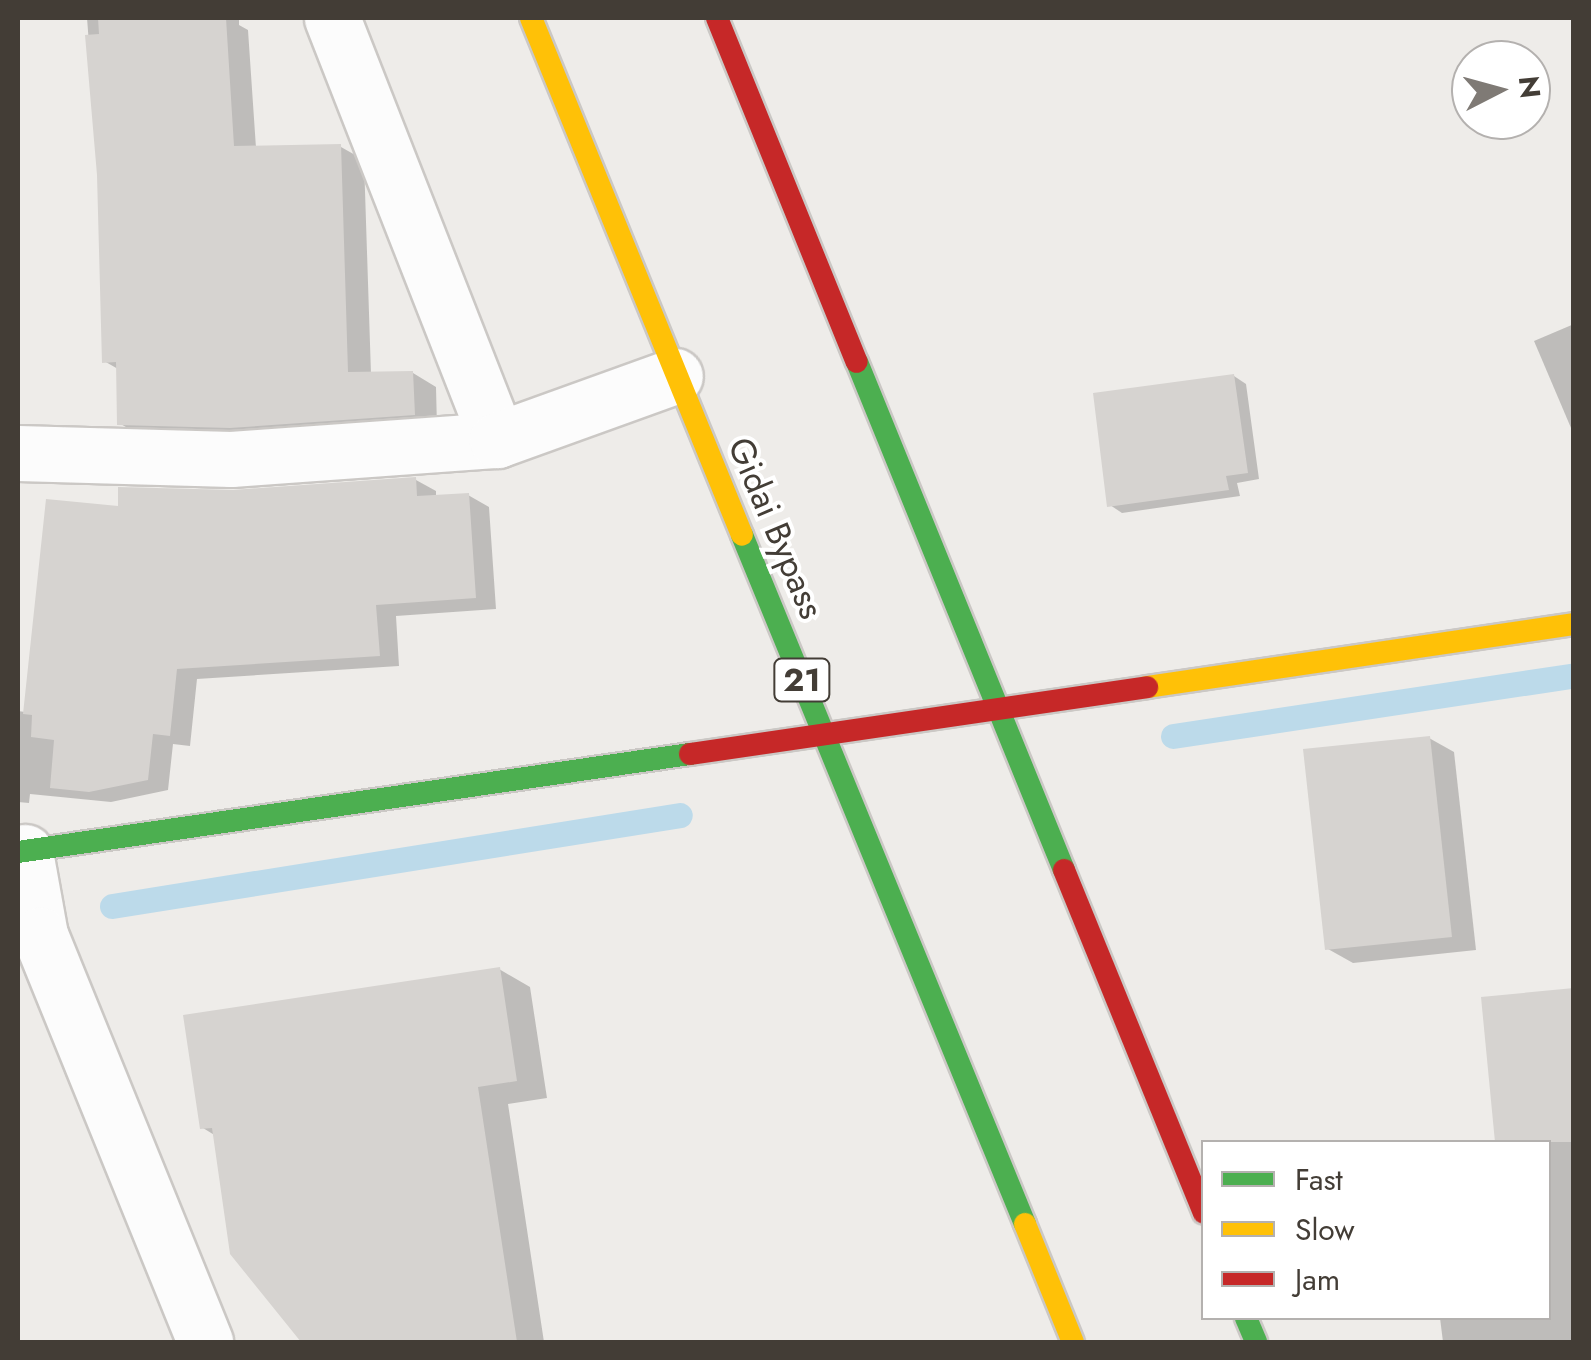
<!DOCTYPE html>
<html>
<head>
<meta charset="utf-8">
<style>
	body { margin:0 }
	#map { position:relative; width:1591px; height:1360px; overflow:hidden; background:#eeece9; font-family:Jost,sans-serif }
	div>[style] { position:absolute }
	.shadow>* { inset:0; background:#0003 }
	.stream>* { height:25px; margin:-12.5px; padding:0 12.5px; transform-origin:12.5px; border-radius:12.5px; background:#bcdaea }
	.building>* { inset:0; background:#d6d3d0 }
	.roads { filter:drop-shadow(2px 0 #cbc8c5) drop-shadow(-2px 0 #cbc8c5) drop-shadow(0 2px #cbc8c5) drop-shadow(0 -2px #cbc8c5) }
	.street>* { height:55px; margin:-27.5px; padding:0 27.5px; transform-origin:27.5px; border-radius:27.5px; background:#fcfcfc }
	.fast>* { height:22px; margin:-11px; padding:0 11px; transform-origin:11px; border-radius:11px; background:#4caf50 }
	.slow>* { height:22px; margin:-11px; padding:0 11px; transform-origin:11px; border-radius:11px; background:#ffc107 }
	.jam>* { height:22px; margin:-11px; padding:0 11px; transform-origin:11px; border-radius:11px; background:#c62828 }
	span { translate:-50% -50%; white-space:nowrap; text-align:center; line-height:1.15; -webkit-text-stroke:8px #fff; paint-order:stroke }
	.shield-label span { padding:2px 8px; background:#fff; border:2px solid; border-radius:8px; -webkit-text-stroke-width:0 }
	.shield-label { font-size:32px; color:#433d36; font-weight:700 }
	.street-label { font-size:35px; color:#433d36 }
	.frame { position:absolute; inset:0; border:20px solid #433d36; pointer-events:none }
	.legend { position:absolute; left:1201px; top:1140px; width:350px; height:180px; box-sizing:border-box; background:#fff; border:2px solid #b4b1af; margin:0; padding:12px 18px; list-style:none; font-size:30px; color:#433d36 }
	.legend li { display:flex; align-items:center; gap:20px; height:50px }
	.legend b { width:50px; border:2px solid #b4b1af }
	.north { position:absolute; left:1451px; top:40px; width:100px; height:100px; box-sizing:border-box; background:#fff; border:2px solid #b4b1af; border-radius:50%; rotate:84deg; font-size:28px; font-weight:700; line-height:40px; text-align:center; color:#433d36 }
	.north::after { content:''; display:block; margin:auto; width:35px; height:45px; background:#7f7a75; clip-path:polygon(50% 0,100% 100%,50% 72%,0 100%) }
</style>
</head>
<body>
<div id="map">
	<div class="shadow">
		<div style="clip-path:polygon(87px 18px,239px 18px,239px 25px,248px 30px,256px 148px,341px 147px,364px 160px,371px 374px,413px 373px,436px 387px,437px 427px,143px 437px,119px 423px,118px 369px,104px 361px,99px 175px)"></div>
		<div style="clip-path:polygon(1574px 324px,1574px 435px,1534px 341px)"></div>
		<div style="clip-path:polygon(1234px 376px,1246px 384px,1259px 479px,1237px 483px,1240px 496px,1122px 513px,1110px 505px)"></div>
		<div style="clip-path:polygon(416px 480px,436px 491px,436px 497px,468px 495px,489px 507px,496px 609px,396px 616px,399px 666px,197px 679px,190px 746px,173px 744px,168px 790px,111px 802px,30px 794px,29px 803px,18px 802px,18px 711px,25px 712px,121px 509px,233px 493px)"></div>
		<div style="clip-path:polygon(1429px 738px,1454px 752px,1476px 950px,1353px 963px,1328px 949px)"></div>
		<div style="clip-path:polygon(499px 969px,530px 987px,547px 1098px,508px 1104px,544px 1342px,310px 1342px,298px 1336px,216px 1136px,203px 1128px)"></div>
		<div style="clip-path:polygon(1574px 991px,1574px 1342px,1443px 1342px,1440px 1318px,1548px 1318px,1548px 1142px,1497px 1142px,1484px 999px)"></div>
	</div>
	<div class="stream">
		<div style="left:1173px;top:736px;width:406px;rotate:-8.6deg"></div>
		<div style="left:112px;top:906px;width:575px;rotate:-9.1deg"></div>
	</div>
	<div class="building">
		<div style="clip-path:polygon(98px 18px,226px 18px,234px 146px,341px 144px,348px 372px,413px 371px,415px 415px,230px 428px,117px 425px,116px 362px,102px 363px,97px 175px,85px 35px,99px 34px)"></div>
		<div style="clip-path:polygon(1234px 374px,1248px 473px,1226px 476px,1229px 490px,1107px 507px,1093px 393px)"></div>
		<div style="clip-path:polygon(416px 477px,417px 496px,469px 493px,476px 598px,376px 605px,380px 656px,177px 669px,170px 736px,153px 734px,148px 780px,89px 792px,50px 788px,54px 740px,31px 737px,32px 715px,23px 714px,46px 499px,118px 506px,118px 487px,233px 490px)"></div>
		<div style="clip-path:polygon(1430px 736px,1452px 937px,1325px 950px,1303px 749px)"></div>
		<div style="clip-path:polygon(500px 967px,517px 1081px,478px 1087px,517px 1342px,301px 1342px,230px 1254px,212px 1128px,200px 1129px,183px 1015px)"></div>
		<div style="clip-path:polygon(1574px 988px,1574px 1142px,1495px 1142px,1481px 997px)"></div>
	</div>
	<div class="roads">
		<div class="street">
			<div style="left:332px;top:18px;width:453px;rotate:68.6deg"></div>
			<div style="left:18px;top:453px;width:213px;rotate:1.6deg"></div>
			<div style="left:231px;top:459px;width:267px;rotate:-4.1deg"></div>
			<div style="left:497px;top:440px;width:189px;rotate:-19.8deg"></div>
			<div style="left:25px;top:852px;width:84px;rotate:79.8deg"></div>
			<div style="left:40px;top:935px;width:439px;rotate:67.9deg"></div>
		</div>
		<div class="fast">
			<div style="left:857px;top:362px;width:549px;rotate:67.83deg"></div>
			<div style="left:742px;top:535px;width:745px;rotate:67.67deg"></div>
			<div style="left:18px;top:852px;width:679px;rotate:-8.3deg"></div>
			<div style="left:1246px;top:1318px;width:26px;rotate:67deg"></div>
		</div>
		<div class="slow">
			<div style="left:531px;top:18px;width:558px;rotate:67.8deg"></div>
			<div style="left:1147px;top:687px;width:432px;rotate:-8.4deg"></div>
			<div style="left:1025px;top:1224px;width:127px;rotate:67.9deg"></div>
		</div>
		<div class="jam">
			<div style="left:717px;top:18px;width:371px;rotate:67.9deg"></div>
			<div style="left:690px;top:754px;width:462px;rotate:-8.3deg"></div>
			<div style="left:1064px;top:870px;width:370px;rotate:67.8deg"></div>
		</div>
	</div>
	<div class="shield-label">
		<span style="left:802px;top:680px">21</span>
	</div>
	<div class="street-label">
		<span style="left:776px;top:528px;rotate:67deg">Gidai Bypass</span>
	</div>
	<div class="frame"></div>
	<ul class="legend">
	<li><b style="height:12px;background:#4caf50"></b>Fast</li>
	<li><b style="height:12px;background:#ffc107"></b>Slow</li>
	<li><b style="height:12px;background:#c62828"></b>Jam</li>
	</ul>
	<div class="north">N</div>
</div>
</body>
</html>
